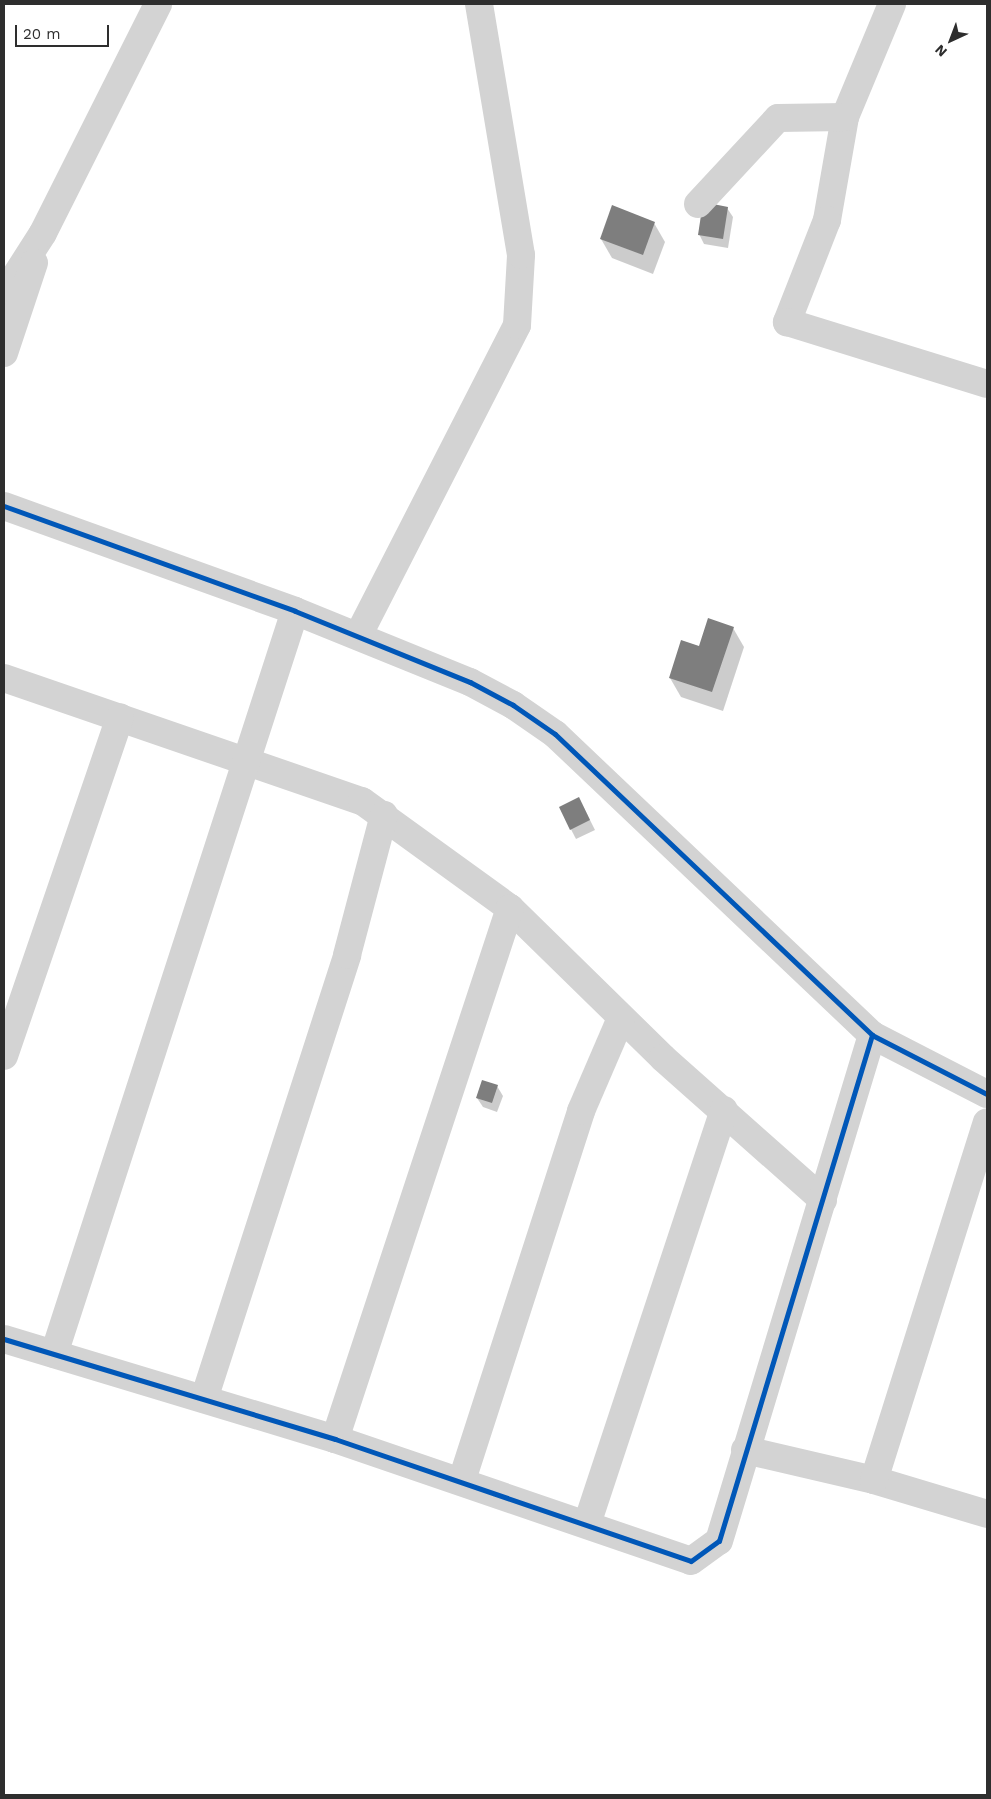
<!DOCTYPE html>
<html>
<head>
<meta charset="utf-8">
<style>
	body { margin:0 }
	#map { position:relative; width:991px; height:1799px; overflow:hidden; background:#fff; font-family:"Work Sans",sans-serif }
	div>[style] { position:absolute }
	.shadow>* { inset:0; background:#0003 }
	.building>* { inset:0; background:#7e7e7e }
	.minor>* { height:28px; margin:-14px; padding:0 14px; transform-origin:14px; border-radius:14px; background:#d3d3d3 }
	.cycleway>* { height:5px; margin:-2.5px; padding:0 2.5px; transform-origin:2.5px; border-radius:2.5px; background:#0057b8 }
	span { translate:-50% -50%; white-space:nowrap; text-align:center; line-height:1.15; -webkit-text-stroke:5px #fff; paint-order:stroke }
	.frame { position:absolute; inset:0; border:5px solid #2e2e2e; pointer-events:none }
	.north { position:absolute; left:926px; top:15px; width:50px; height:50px; -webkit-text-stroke:4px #fff; paint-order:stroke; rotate:223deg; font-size:14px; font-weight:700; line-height:20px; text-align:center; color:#2e2e2e }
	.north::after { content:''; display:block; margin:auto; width:18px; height:22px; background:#2e2e2e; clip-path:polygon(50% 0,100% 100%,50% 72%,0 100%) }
	.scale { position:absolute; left:15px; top:25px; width:94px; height:22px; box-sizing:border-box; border:2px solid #2e2e2e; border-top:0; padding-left:6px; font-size:15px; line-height:18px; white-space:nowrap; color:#2e2e2e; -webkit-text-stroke:4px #fff; paint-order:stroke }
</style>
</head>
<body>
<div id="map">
	<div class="shadow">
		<div style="clip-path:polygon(727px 208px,733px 217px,728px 248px,704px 244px,699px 234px)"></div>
		<div style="clip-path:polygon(654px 223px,665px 242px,653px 274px,612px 258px,601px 239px)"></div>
		<div style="clip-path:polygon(733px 628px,744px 647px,723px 711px,681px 697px,670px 678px,700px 648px)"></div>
		<div style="clip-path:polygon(560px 808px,584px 808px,595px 830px,576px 839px)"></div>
		<div style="clip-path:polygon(497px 1086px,503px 1096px,497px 1112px,483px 1107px,477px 1098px)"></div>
	</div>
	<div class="building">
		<div style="clip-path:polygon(703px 202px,728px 207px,723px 239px,698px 235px)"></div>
		<div style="clip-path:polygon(612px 205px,655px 222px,643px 255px,600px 239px)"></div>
		<div style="clip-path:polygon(708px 618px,734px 627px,712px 692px,669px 678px,681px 640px,699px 646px)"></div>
		<div style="clip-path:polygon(579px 797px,590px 820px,570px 830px,559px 807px)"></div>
		<div style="clip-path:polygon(482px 1080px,498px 1085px,492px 1103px,476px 1098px)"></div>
	</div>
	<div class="minor">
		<div style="left:892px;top:4px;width:122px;rotate:112.6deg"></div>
		<div style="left:845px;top:117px;width:105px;rotate:99.9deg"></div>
		<div style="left:827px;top:220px;width:110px;rotate:111.4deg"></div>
		<div style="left:787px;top:322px;width:209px;rotate:17.2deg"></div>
		<div style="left:698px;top:204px;width:117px;rotate:-47.1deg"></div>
		<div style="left:778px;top:118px;width:67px;rotate:-0.9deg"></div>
		<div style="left:4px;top:294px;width:72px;rotate:-57.4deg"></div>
		<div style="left:43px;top:233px;width:256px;rotate:-63.3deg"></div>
		<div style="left:4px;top:353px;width:95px;rotate:-71.6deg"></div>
		<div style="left:4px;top:506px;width:309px;rotate:19.8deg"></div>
		<div style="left:295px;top:611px;width:189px;rotate:22.1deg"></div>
		<div style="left:470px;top:682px;width:49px;rotate:28.1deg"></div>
		<div style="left:513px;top:705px;width:51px;rotate:34.6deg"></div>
		<div style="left:555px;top:734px;width:437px;rotate:43.5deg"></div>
		<div style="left:872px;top:1035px;width:129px;rotate:27.2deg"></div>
		<div style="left:358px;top:636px;width:349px;rotate:-62.9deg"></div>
		<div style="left:517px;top:325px;width:70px;rotate:-86.7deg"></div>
		<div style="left:521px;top:255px;width:254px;rotate:-99.5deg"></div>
		<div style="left:4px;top:678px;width:379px;rotate:19deg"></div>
		<div style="left:362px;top:801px;width:183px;rotate:35.9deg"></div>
		<div style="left:510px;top:908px;width:214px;rotate:44.4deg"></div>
		<div style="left:663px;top:1058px;width:214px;rotate:41.6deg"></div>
		<div style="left:4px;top:1056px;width:358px;rotate:-71.1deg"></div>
		<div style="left:4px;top:1339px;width:346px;rotate:16.8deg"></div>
		<div style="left:335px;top:1439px;width:376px;rotate:18.9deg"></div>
		<div style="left:691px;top:1561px;width:34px;rotate:-36deg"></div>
		<div style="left:719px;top:1541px;width:529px;rotate:-73.18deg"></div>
		<div style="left:54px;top:1354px;width:781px;rotate:-72.03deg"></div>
		<div style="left:204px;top:1399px;width:466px;rotate:-72.1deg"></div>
		<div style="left:347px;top:955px;width:145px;rotate:-75.2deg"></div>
		<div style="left:335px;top:1439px;width:559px;rotate:-71.76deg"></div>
		<div style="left:745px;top:1450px;width:132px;rotate:13.1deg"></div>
		<div style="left:874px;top:1480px;width:118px;rotate:16.7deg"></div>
		<div style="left:462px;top:1480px;width:388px;rotate:-72.1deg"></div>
		<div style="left:581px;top:1111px;width:101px;rotate:-66.7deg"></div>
		<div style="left:874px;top:1480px;width:375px;rotate:-72.5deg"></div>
		<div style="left:587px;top:1524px;width:436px;rotate:-71.7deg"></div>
	</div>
	<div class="cycleway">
		<div style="left:4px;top:506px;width:309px;rotate:19.8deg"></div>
		<div style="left:295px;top:611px;width:189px;rotate:22.1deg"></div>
		<div style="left:470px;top:682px;width:49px;rotate:28.1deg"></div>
		<div style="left:513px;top:705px;width:51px;rotate:34.6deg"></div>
		<div style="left:555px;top:734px;width:437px;rotate:43.5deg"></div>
		<div style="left:872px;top:1035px;width:129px;rotate:27.2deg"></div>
		<div style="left:4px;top:1339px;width:346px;rotate:16.8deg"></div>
		<div style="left:335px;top:1439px;width:376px;rotate:18.9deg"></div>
		<div style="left:691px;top:1561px;width:34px;rotate:-36deg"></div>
		<div style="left:719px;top:1541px;width:529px;rotate:-73.18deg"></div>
	</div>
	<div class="frame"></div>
	<div class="north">N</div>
	<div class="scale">20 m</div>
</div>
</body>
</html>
